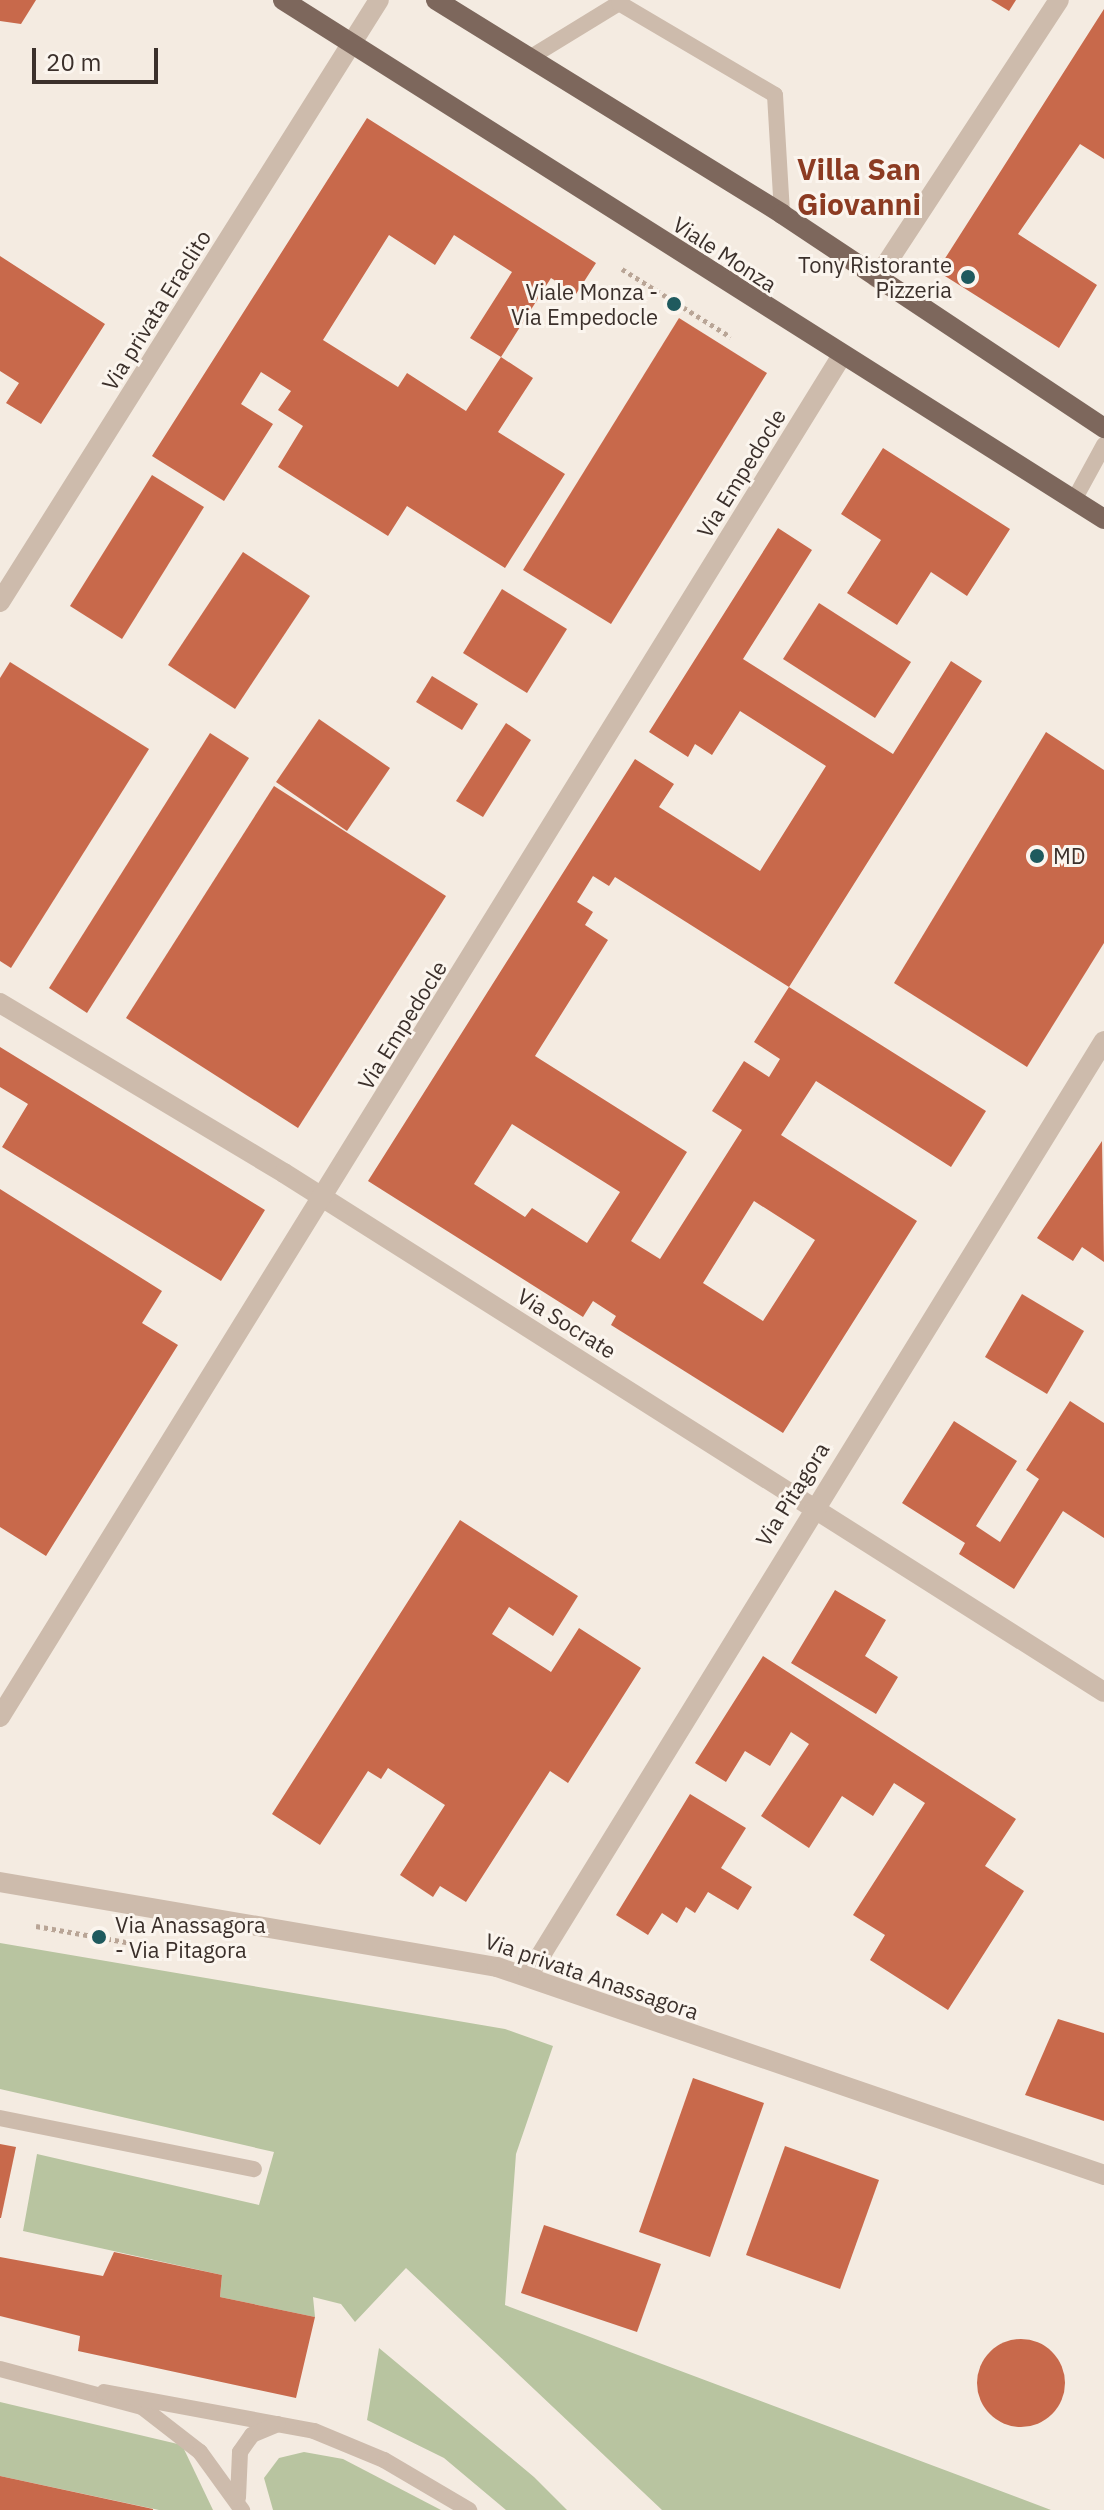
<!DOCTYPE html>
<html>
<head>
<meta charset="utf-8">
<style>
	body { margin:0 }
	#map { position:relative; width:1104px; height:2510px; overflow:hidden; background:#f4ebe1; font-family:"IBM Plex Sans",sans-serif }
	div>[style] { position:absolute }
	.green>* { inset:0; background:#b8c4a0 }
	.building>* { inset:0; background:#c8694b }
	.round { border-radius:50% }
	.path>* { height:5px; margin-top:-2.5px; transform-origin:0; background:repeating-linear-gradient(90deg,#b9a596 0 4px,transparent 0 8px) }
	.lane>* { height:16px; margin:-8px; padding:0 8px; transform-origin:8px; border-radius:8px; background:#cdbbac }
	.street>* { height:20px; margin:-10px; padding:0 10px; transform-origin:10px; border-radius:10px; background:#cdbbac }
	.primary>* { height:20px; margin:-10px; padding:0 10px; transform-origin:10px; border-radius:10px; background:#7d675c }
	.dots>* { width:22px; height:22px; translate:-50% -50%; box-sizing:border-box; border:4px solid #fbf5ee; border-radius:50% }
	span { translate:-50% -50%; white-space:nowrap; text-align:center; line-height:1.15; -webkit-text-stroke:6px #fbf5ee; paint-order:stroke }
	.street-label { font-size:22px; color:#3b302b }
	.poi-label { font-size:22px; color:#3b302b }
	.right { translate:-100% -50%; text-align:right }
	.left { translate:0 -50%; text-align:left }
	.district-label { font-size:30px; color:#8c3b22; font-weight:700 }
	.scale { position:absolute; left:32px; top:48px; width:126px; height:36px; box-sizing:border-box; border:4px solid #3b302b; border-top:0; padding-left:10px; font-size:24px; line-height:28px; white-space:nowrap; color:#3b302b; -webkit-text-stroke:6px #fbf5ee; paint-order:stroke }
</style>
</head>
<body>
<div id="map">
	<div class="green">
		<div style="clip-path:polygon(0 1943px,505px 2029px,553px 2046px,516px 2154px,505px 2305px,1051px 2510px,662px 2510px,406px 2268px,355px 2322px,341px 2304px,313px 2297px,315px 2317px,220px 2297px,222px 2275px,23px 2231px,37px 2154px,259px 2205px,274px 2152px,0 2089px)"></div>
		<div style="clip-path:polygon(379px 2348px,534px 2477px,567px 2510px,506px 2510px,444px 2458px,367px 2420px)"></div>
		<div style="clip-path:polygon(0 2402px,182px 2445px,213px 2510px,159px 2510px,0 2476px)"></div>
		<div style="clip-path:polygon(304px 2452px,343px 2459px,441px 2510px,273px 2510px,264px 2478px,279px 2458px)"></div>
	</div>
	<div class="building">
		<div style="clip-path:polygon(0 0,36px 0,21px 24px,0 21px)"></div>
		<div style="clip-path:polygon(991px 0,1016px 0,1009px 11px)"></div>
		<div style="clip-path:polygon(1104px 9px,1104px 159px,1080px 144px,1018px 234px,1097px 285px,1059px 348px,937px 271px)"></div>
		<div style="clip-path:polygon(367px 118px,596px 263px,576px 294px,551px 278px,501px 357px,470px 338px,512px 272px,454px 235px,435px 265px,389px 235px,323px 340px,398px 387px,407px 373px,466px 411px,501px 357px,533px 378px,498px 432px,565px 474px,505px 568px,407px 506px,388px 536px,278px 467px,303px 426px,278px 410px,291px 391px,261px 372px,241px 404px,273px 424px,224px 501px,152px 456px)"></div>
		<div style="clip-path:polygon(0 256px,105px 324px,41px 424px,6px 403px,19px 383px,0 371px)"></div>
		<div style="clip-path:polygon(679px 318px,767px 373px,611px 624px,523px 570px)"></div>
		<div style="clip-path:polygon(883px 448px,1010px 529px,967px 596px,931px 572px,897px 625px,847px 593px,881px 540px,841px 514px)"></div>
		<div style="clip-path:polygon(152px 475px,204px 507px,122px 639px,70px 606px)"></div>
		<div style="clip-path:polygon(evenodd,778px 528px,812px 550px,743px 659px,893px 754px,951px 661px,982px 681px,789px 987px,986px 1111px,951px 1167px,816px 1081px,781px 1135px,917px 1221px,783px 1433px,611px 1325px,616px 1316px,593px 1301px,583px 1317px,368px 1181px,635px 759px,674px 784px,659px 807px,760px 871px,826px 766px,740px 711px,712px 755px,695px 744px,688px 757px,649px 732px,778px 528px,593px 876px,609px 886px,615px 877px,789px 987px,754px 1042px,780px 1059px,769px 1077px,744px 1061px,712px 1111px,742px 1130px,660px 1259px,631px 1241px,687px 1152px,535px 1056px,608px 940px,585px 925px,593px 912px,577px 902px,593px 876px,778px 528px,512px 1124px,620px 1192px,587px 1243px,532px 1208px,525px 1217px,474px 1184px,512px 1124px,778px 528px,754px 1201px,815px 1240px,763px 1321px,703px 1283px,754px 1201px)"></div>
		<div style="clip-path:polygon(243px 552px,310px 596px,235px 709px,168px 665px)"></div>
		<div style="clip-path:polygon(502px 589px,567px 629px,527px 693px,463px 653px)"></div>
		<div style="clip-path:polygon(819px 603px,911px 662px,875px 718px,783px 659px)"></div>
		<div style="clip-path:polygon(10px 662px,149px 749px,11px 968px,0 961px,0 678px)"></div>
		<div style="clip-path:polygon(432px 676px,478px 704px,462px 730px,416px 702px)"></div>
		<div style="clip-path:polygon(319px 719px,390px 768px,347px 831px,276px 782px)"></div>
		<div style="clip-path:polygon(506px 723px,531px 740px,483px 817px,456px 801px)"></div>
		<div style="clip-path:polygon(1046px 732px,1104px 770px,1104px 943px,1027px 1067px,894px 983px)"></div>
		<div style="clip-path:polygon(210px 733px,249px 758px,87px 1013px,49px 988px)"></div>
		<div style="clip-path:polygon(274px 786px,446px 896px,298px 1128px,126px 1018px)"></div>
		<div style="clip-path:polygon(0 1047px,265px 1210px,221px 1281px,2px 1147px,28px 1104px,0 1087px)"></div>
		<div style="clip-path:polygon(1102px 1141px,1104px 1262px,1082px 1247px,1073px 1261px,1037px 1238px)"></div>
		<div style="clip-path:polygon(0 1189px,162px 1291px,142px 1323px,178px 1345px,46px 1556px,0 1527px)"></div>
		<div style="clip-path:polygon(1022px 1294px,1084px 1331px,1047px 1394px,985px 1357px)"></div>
		<div style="clip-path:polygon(1070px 1401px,1104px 1423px,1104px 1538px,1063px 1511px,1014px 1589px,959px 1554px,965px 1543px,902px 1503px,954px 1421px,1017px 1461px,976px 1526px,1000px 1542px,1039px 1479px,1026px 1470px)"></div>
		<div style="clip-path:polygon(460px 1520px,578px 1596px,553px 1636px,509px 1607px,492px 1634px,551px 1672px,579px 1628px,641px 1668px,568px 1783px,550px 1771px,466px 1902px,440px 1886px,433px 1897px,400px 1875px,445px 1805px,388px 1768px,381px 1779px,368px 1771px,320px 1845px,272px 1814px)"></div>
		<div style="clip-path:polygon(835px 1590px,886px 1620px,865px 1656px,898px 1677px,876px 1714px,791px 1663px)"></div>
		<div style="clip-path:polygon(763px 1656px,1016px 1819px,985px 1866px,1024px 1891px,948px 2010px,870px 1960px,885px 1935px,853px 1915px,925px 1803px,894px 1783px,873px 1816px,842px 1796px,809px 1848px,761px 1816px,809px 1744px,791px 1732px,770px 1766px,745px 1751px,726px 1782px,695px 1763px)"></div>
		<div style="clip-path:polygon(690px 1794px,746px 1828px,721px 1868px,752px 1887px,738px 1910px,708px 1892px,695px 1913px,686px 1907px,677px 1923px,662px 1913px,648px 1935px,616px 1915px)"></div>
		<div style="clip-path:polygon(1058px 2019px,1104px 2033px,1104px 2121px,1025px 2095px)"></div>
		<div style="clip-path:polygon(693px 2078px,764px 2103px,710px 2257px,639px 2232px)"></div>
		<div style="clip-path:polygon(0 2144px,16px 2147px,1px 2218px,0 2218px)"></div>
		<div style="clip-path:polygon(785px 2146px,879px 2180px,840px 2289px,746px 2255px)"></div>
		<div style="clip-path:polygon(544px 2225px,661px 2264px,637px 2332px,521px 2293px)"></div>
		<div style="clip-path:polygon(114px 2252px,222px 2275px,220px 2297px,315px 2317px,296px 2398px,78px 2351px,80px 2336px,0 2316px,0 2257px,103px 2276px)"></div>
		<div class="round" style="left:977px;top:2339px;width:88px;height:88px"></div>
		<div style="clip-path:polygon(0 2476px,153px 2509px,153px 2510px,0 2510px)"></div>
	</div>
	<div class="path">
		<div style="left:622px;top:269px;width:128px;rotate:32deg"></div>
		<div style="left:36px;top:1926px;width:97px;rotate:10.1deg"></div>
	</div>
	<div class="lane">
		<div style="left:531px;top:57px;width:103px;rotate:-31.5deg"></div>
		<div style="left:619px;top:3px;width:181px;rotate:30.5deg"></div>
		<div style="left:775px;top:95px;width:119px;rotate:86.6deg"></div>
		<div style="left:1074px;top:500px;width:63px;rotate:-61.4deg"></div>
		<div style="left:0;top:2118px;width:259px;rotate:11.4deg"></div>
		<div style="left:0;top:2369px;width:147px;rotate:15deg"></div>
		<div style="left:142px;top:2407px;width:73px;rotate:37.8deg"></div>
		<div style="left:200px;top:2452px;width:72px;rotate:54.1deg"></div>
		<div style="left:104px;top:2392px;width:214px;rotate:10.5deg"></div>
		<div style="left:314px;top:2431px;width:76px;rotate:22.5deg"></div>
		<div style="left:384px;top:2460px;width:99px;rotate:30.5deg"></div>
		<div style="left:238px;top:2498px;width:46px;rotate:-87.5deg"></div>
		<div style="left:240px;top:2452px;width:21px;rotate:-55deg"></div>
		<div style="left:252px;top:2435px;width:28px;rotate:-23deg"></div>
	</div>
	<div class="street">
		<div style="left:877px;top:278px;width:332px;rotate:-56.8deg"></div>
		<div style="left:0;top:602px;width:711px;rotate:-57.81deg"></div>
		<div style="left:0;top:1003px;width:331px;rotate:30.9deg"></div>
		<div style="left:284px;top:1173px;width:970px;rotate:32.33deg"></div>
		<div style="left:0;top:1717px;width:1599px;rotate:-58.27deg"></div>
		<div style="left:0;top:1882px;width:504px;rotate:9.71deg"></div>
		<div style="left:497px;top:1967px;width:642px;rotate:18.91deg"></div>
		<div style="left:528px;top:1976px;width:1098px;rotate:-58.37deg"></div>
	</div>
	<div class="primary">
		<div style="left:283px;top:0;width:971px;rotate:32.3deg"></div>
		<div style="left:436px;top:0;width:407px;rotate:31.7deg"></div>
		<div style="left:782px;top:214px;width:387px;rotate:33.6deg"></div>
	</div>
	<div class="dots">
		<div style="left:968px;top:277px;background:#1f5a5e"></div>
		<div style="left:674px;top:304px;background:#1f5a5e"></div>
		<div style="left:1037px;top:856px;background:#1f5a5e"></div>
		<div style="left:99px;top:1937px;background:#1f5a5e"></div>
	</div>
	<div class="street-label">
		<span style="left:725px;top:254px;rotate:33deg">Viale Monza</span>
		<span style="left:156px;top:310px;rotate:-58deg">Via privata Eraclito</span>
		<span style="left:741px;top:473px;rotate:-58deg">Via Empedocle</span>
		<span style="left:402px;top:1025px;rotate:-58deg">Via Empedocle</span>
		<span style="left:567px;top:1323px;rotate:32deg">Via Socrate</span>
		<span style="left:792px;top:1494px;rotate:-58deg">Via Pitagora</span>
		<span style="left:592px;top:1976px;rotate:19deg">Via privata Anassagora</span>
	</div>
	<div class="poi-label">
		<span class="right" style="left:952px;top:277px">Tony Ristorante<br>Pizzeria</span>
		<span class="right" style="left:658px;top:304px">Viale Monza -<br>Via Empedocle</span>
		<span class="left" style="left:1053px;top:856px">MD</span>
		<span class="left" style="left:115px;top:1937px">Via Anassagora<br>- Via Pitagora</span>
	</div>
	<div class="district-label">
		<span style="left:859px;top:186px">Villa San<br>Giovanni</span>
	</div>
	<div class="scale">20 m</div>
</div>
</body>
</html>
